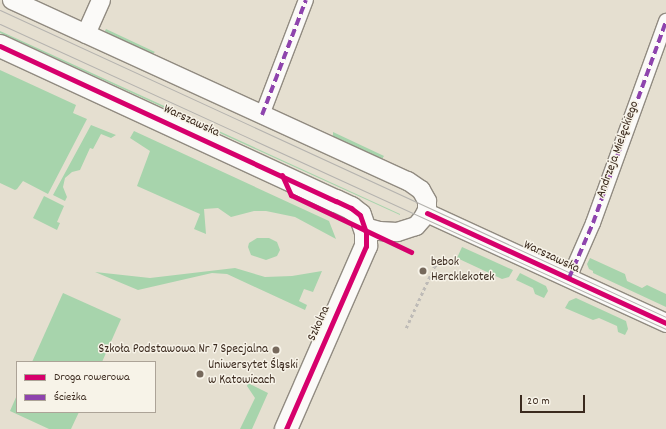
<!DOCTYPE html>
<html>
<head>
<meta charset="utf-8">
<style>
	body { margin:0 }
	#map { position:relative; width:666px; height:429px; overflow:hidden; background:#e5dfd0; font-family:Dekko,sans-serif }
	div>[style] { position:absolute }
	.green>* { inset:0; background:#a7d4ac }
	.path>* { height:2.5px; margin-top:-1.25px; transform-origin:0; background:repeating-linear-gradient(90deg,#bebbb7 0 3px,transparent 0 6px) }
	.roads { filter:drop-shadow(1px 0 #918b81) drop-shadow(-1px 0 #918b81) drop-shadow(0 1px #918b81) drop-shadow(0 -1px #918b81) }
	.pedestrian>* { height:14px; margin:-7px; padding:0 7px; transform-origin:7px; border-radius:7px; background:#fbfaf8 }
	.minor>* { height:18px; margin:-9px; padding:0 9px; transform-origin:9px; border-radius:9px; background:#fbfaf8 }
	.tertiary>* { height:22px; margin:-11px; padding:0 11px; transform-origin:11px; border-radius:11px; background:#fbfaf8 }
	.tram>* { height:1px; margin:-0.5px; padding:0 0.5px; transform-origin:0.5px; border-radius:0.5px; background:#b5b3af }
	.quiet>* { height:4px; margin-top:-2px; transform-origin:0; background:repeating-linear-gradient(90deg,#8e44ad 0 8px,transparent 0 12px) }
	.cycleway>* { height:5px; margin:-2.5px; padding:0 2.5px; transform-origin:2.5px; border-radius:2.5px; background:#d6006c }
	.dots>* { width:11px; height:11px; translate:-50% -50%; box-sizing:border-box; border:2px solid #f7f3e8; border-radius:50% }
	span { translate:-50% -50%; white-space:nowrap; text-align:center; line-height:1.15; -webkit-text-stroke:3px #f7f3e8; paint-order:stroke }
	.street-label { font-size:13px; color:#3b2a1e }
	.poi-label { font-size:13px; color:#3b2a1e }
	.left { translate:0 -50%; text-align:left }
	.right { translate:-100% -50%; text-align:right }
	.legend { position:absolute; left:16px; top:361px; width:140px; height:52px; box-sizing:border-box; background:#f7f3e8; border:1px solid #aca397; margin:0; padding:5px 7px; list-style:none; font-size:12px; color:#3b2a1e }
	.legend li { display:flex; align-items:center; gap:8px; height:20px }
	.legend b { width:20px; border:1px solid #aca397 }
	.scale { position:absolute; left:520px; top:395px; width:65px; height:18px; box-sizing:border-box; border:2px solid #3b2a1e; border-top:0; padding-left:5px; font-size:12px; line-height:14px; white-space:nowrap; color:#3b2a1e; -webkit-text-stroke:3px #f7f3e8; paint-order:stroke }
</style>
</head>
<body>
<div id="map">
	<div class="green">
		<div style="clip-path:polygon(106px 29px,155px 52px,150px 56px,110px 37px,105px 31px)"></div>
		<div style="clip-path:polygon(0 31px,400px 214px,400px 215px,0 33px)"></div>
		<div style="clip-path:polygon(0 70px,76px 105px,73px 113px,87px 119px,48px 194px,23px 181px,17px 189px,15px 190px,0 183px)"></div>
		<div style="clip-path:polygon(91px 125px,116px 135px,111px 138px,101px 134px,93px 149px,90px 148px,80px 170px,72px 172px,65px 178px,63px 187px,67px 197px,65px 201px,53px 195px)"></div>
		<div style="clip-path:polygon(134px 131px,329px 221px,336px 239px,295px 217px,266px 211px,254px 211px,231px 217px,218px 208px,204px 209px,206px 234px,194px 229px,200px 214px,137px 186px,150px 151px,130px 138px)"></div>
		<div style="clip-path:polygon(333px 132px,384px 156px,382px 159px,379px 160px,333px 139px)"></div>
		<div style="clip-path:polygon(44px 196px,64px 206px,57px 222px,60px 223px,57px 230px,33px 218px)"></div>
		<div style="clip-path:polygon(257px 238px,269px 238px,277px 242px,280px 250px,277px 256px,266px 260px,251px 255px,248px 247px,249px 243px)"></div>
		<div style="clip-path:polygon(462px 247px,513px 270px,509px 277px,502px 279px,457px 258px)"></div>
		<div style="clip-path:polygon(590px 258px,625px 274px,627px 281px,642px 288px,647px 285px,666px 294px,666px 307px,593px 273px,593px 271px,589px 269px,587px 264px)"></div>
		<div style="clip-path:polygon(235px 268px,265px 277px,292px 276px,322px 271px,313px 292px,304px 289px,299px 301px,307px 305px,305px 310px,227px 274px,212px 273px,138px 290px,95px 272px,150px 278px)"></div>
		<div style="clip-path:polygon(520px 273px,546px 286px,548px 291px,544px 298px,535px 294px,533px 288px,516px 280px)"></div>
		<div style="clip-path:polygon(63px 293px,121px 319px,102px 362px,32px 362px)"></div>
		<div style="clip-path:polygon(576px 298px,626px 321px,628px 329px,625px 335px,618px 332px,617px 326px,599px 318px,593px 320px,565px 308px,569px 301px)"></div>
		<div style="clip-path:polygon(248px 383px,268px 393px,252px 429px,240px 429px,255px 398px,247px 386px)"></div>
		<div style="clip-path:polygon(17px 395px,17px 412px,79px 412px,71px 429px,49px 429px,10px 411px)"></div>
	</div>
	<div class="path">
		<div style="left:406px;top:328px;width:67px;rotate:-65.3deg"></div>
		<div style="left:434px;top:267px;width:11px;rotate:-45deg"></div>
	</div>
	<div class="roads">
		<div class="pedestrian">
			<div style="left:262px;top:115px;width:123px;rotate:-69.1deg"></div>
			<div style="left:569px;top:278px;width:60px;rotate:-66.4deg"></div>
			<div style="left:593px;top:223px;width:215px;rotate:-70.1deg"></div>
		</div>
		<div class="minor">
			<div style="left:12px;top:0;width:435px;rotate:24.6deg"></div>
			<div style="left:408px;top:181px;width:16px;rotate:35deg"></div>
			<div style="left:421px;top:190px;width:13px;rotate:61deg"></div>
			<div style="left:427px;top:201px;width:9px;rotate:90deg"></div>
			<div style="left:427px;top:210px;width:9px;rotate:117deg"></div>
			<div style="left:423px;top:218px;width:11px;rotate:131deg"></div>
			<div style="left:416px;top:226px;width:20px;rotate:162deg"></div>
			<div style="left:397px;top:232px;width:18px;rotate:-177deg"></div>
			<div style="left:379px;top:231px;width:15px;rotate:-164deg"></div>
			<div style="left:86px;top:34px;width:37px;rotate:-66deg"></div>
			<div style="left:427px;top:213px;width:263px;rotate:24.7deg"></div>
		</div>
		<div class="tertiary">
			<div style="left:0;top:46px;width:370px;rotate:24.8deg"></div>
			<div style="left:336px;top:201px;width:17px;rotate:25deg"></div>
			<div style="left:351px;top:208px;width:11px;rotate:38deg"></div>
			<div style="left:360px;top:215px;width:18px;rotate:71deg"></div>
			<div style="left:366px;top:232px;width:14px;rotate:90deg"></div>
			<div style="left:366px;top:246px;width:200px;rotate:113.6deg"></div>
		</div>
	</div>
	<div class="tram">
		<div style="left:0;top:10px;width:733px;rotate:24.75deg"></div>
		<div style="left:0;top:24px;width:733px;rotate:24.61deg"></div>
	</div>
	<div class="quiet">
		<div style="left:262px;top:115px;width:123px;rotate:-69.1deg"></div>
		<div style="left:569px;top:278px;width:60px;rotate:-66.4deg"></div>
		<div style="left:593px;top:223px;width:215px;rotate:-70.1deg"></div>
	</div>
	<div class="cycleway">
		<div style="left:0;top:46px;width:370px;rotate:24.8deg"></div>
		<div style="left:336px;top:201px;width:17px;rotate:25deg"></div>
		<div style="left:351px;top:208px;width:11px;rotate:38deg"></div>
		<div style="left:360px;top:215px;width:18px;rotate:71deg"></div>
		<div style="left:366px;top:232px;width:14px;rotate:90deg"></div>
		<div style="left:366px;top:246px;width:200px;rotate:113.6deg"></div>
		<div style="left:282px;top:175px;width:22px;rotate:66deg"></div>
		<div style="left:291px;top:195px;width:133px;rotate:25.4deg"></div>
		<div style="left:427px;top:213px;width:263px;rotate:24.7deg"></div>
	</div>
	<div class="dots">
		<div style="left:423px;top:271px;background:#76695c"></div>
		<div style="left:276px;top:350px;background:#76695c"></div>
		<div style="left:200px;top:374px;background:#76695c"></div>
	</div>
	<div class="street-label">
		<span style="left:191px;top:122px;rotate:25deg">Warszawska</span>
		<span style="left:619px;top:150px;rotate:-70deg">Andrzeja Mielęckiego</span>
		<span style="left:551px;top:258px;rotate:25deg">Warszawska</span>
		<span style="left:320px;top:324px;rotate:-66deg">Szkolna</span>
	</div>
	<div class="poi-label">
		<span class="left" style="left:431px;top:271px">bebok<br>Hercklekotek</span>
		<span class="right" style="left:268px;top:350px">Szkoła Podstawowa Nr 7 Specjalna</span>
		<span class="left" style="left:208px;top:374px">Uniwersytet Śląski<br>w Katowicach</span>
	</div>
	<ul class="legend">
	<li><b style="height:5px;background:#d6006c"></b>Droga rowerowa</li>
	<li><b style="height:5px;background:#8e44ad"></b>Ścieżka</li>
	</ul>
	<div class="scale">20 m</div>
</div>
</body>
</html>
